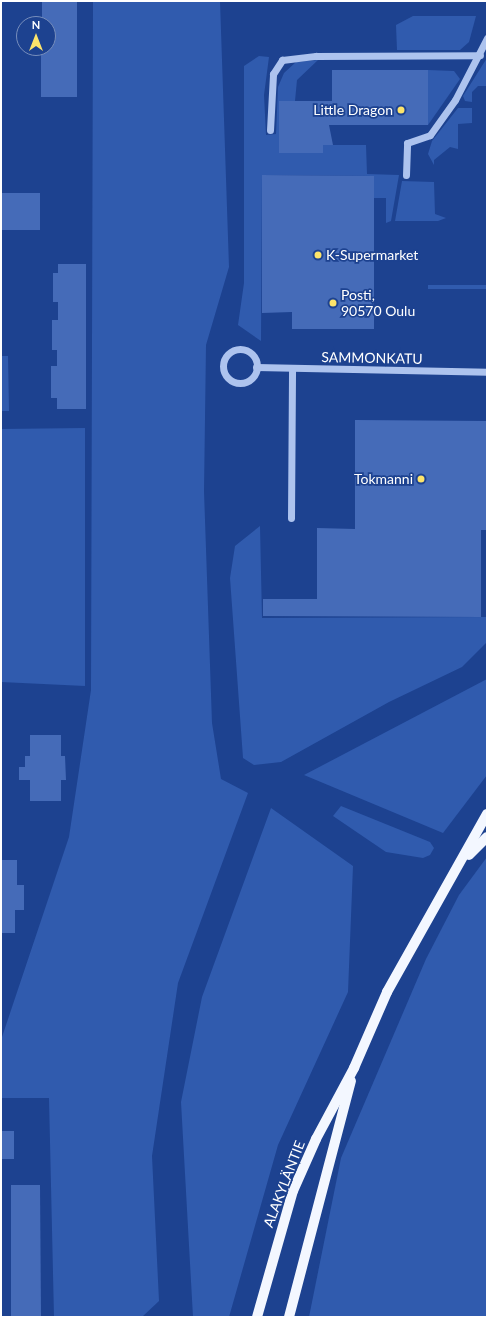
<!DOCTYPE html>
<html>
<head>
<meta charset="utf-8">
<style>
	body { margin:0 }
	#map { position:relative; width:488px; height:1318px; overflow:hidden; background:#1d4290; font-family:Lato,sans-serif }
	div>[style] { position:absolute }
	.green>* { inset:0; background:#305bae }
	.building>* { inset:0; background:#456bb8 }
	.minor>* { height:7px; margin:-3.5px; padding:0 3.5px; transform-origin:3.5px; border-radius:3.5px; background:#adc3ee }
	.minor>.ring { margin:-3.5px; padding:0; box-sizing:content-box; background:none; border:7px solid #adc3ee; border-radius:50% }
	.major>* { height:10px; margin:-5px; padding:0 5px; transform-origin:5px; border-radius:5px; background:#f3f7ff }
	.dots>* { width:11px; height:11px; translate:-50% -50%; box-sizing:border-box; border:2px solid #1d4290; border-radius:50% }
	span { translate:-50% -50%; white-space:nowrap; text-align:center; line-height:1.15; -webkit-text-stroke:3.5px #1d4290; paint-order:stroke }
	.poi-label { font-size:14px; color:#fff }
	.right { translate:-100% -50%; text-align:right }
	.left { translate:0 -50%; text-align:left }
	.street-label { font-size:14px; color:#fff }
	.frame { position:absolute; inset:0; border:2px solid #fff; pointer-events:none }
	.north { position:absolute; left:16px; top:16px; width:40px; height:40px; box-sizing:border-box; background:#1d4290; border:1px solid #778ebc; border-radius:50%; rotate:0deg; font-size:11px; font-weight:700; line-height:16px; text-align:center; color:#fff }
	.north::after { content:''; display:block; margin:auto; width:14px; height:18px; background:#fde46b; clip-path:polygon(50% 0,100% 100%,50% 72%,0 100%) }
</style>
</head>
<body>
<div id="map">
	<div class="green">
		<div style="clip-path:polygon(93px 1px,220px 1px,229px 267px,206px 345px,204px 491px,212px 723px,221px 779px,248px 793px,178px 983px,152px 1156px,159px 1301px,142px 1317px,54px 1317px,49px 1098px,1px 1098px,1px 1040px,69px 837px,91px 690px)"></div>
		<div style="clip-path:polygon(413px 16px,476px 16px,469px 42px,460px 50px,397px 50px,396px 25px)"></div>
		<div style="clip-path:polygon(259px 56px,269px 57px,264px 95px,266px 135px,276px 134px,278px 87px,284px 73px,296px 62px,318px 60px,297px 80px,295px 101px,279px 101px,279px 153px,323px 145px,366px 145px,367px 174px,399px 175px,391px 221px,386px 223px,386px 198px,374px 198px,374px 176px,262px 175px,261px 341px,238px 325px,244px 283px,244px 66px)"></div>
		<div style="clip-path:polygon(487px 58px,487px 86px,478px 86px,472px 92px,472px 102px,465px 101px,463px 96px)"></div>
		<div style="clip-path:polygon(428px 70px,454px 71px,460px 79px,428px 125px)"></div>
		<div style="clip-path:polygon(458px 108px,472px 108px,472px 123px,458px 124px,458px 149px,450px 147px,434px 160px,434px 165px,428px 154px,432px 141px)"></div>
		<div style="clip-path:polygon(402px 181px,434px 182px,435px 214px,446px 218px,438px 221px,395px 221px)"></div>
		<div style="clip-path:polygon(428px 285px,487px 285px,487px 289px,428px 289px)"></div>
		<div style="clip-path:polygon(1px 356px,8px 356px,9px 411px,1px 411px)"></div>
		<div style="clip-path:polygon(85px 428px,85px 686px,1px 682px,1px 429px)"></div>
		<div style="clip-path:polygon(260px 526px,262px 618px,487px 617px,487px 642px,462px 667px,389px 702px,281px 762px,254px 765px,243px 758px,230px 578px,235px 546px)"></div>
		<div style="clip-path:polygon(487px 679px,487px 775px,443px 833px,304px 775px)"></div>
		<div style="clip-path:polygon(341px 806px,430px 842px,434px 848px,430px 855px,423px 858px,386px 852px,333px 816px)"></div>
		<div style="clip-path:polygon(271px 808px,353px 866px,348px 992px,278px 1145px,229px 1317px,193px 1317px,181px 1102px,202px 997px)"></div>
		<div style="clip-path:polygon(487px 857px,487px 1317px,309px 1317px,341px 1158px,426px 959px,459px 895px)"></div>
	</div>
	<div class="building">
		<div style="clip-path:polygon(42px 1px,77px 1px,77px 97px,41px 97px,41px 48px,48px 48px,48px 24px,42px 24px)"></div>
		<div style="clip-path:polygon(332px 70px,428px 70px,428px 125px,329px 125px,333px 145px,323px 145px,323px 153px,279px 153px,279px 101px,332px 101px)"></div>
		<div style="clip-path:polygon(262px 175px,374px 176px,374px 329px,292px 329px,292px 312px,262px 313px)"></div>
		<div style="clip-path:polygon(1px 193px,40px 193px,40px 230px,1px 230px)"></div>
		<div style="clip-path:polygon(58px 264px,86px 264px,86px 409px,57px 409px,57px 398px,51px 398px,51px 366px,57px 366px,57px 350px,52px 350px,52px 320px,58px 320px,58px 302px,53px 302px,53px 273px,58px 273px)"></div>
		<div style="clip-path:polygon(355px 420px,487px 421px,487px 530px,481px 530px,481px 617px,263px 616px,263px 599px,317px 599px,317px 528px,355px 529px)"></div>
		<div style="clip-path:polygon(30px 735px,61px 735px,61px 756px,65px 756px,66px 780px,61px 780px,61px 801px,30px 801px,30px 780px,19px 780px,19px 767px,25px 767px,25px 756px,30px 756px)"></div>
		<div style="clip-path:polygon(1px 860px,17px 860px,17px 885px,24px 885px,24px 910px,15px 910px,15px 933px,1px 933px)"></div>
		<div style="clip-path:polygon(1px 1131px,14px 1131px,14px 1159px,1px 1159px)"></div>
		<div style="clip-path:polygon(11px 1185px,40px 1185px,41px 1317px,11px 1317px)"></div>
	</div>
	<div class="minor">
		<div style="left:270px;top:130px;width:56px;rotate:-86.9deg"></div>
		<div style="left:273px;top:74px;width:17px;rotate:-57deg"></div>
		<div style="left:282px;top:60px;width:34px;rotate:-7deg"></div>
		<div style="left:316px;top:56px;width:164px;rotate:-0.3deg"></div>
		<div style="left:406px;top:175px;width:32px;rotate:-88deg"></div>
		<div style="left:407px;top:143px;width:24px;rotate:-19deg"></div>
		<div style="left:430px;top:135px;width:43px;rotate:-54.5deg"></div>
		<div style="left:455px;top:100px;width:70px;rotate:-62.7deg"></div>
		<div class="ring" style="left:223px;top:349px;width:27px;height:27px"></div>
		<div style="left:256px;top:367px;width:231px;rotate:1.2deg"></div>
		<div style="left:291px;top:518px;width:149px;rotate:-89.6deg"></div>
	</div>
	<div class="major">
		<div style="left:469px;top:855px;width:25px;rotate:-45deg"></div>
		<div style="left:257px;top:1317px;width:131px;rotate:-74.1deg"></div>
		<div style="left:293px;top:1191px;width:57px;rotate:-66.1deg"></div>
		<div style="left:316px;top:1139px;width:81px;rotate:-61.8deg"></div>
		<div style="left:354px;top:1068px;width:83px;rotate:-66.5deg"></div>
		<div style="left:387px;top:992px;width:204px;rotate:-60.7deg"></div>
		<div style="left:289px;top:1317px;width:244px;rotate:-75.3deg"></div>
	</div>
	<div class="dots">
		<div style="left:401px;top:110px;background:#fde46b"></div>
		<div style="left:318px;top:255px;background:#fde46b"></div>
		<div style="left:333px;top:303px;background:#fde46b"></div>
		<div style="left:421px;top:479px;background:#fde46b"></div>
	</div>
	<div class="poi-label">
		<span class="right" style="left:393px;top:110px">Little Dragon</span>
		<span class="left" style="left:326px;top:255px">K-Supermarket</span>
		<span class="left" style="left:341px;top:303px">Posti,<br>90570 Oulu</span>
		<span class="right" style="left:413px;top:479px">Tokmanni</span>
	</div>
	<div class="street-label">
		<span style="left:372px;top:358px;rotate:1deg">SAMMONKATU</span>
		<span style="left:284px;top:1184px;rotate:-69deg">ALAKYLÄNTIE</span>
	</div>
	<div class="frame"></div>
	<div class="north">N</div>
</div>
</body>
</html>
